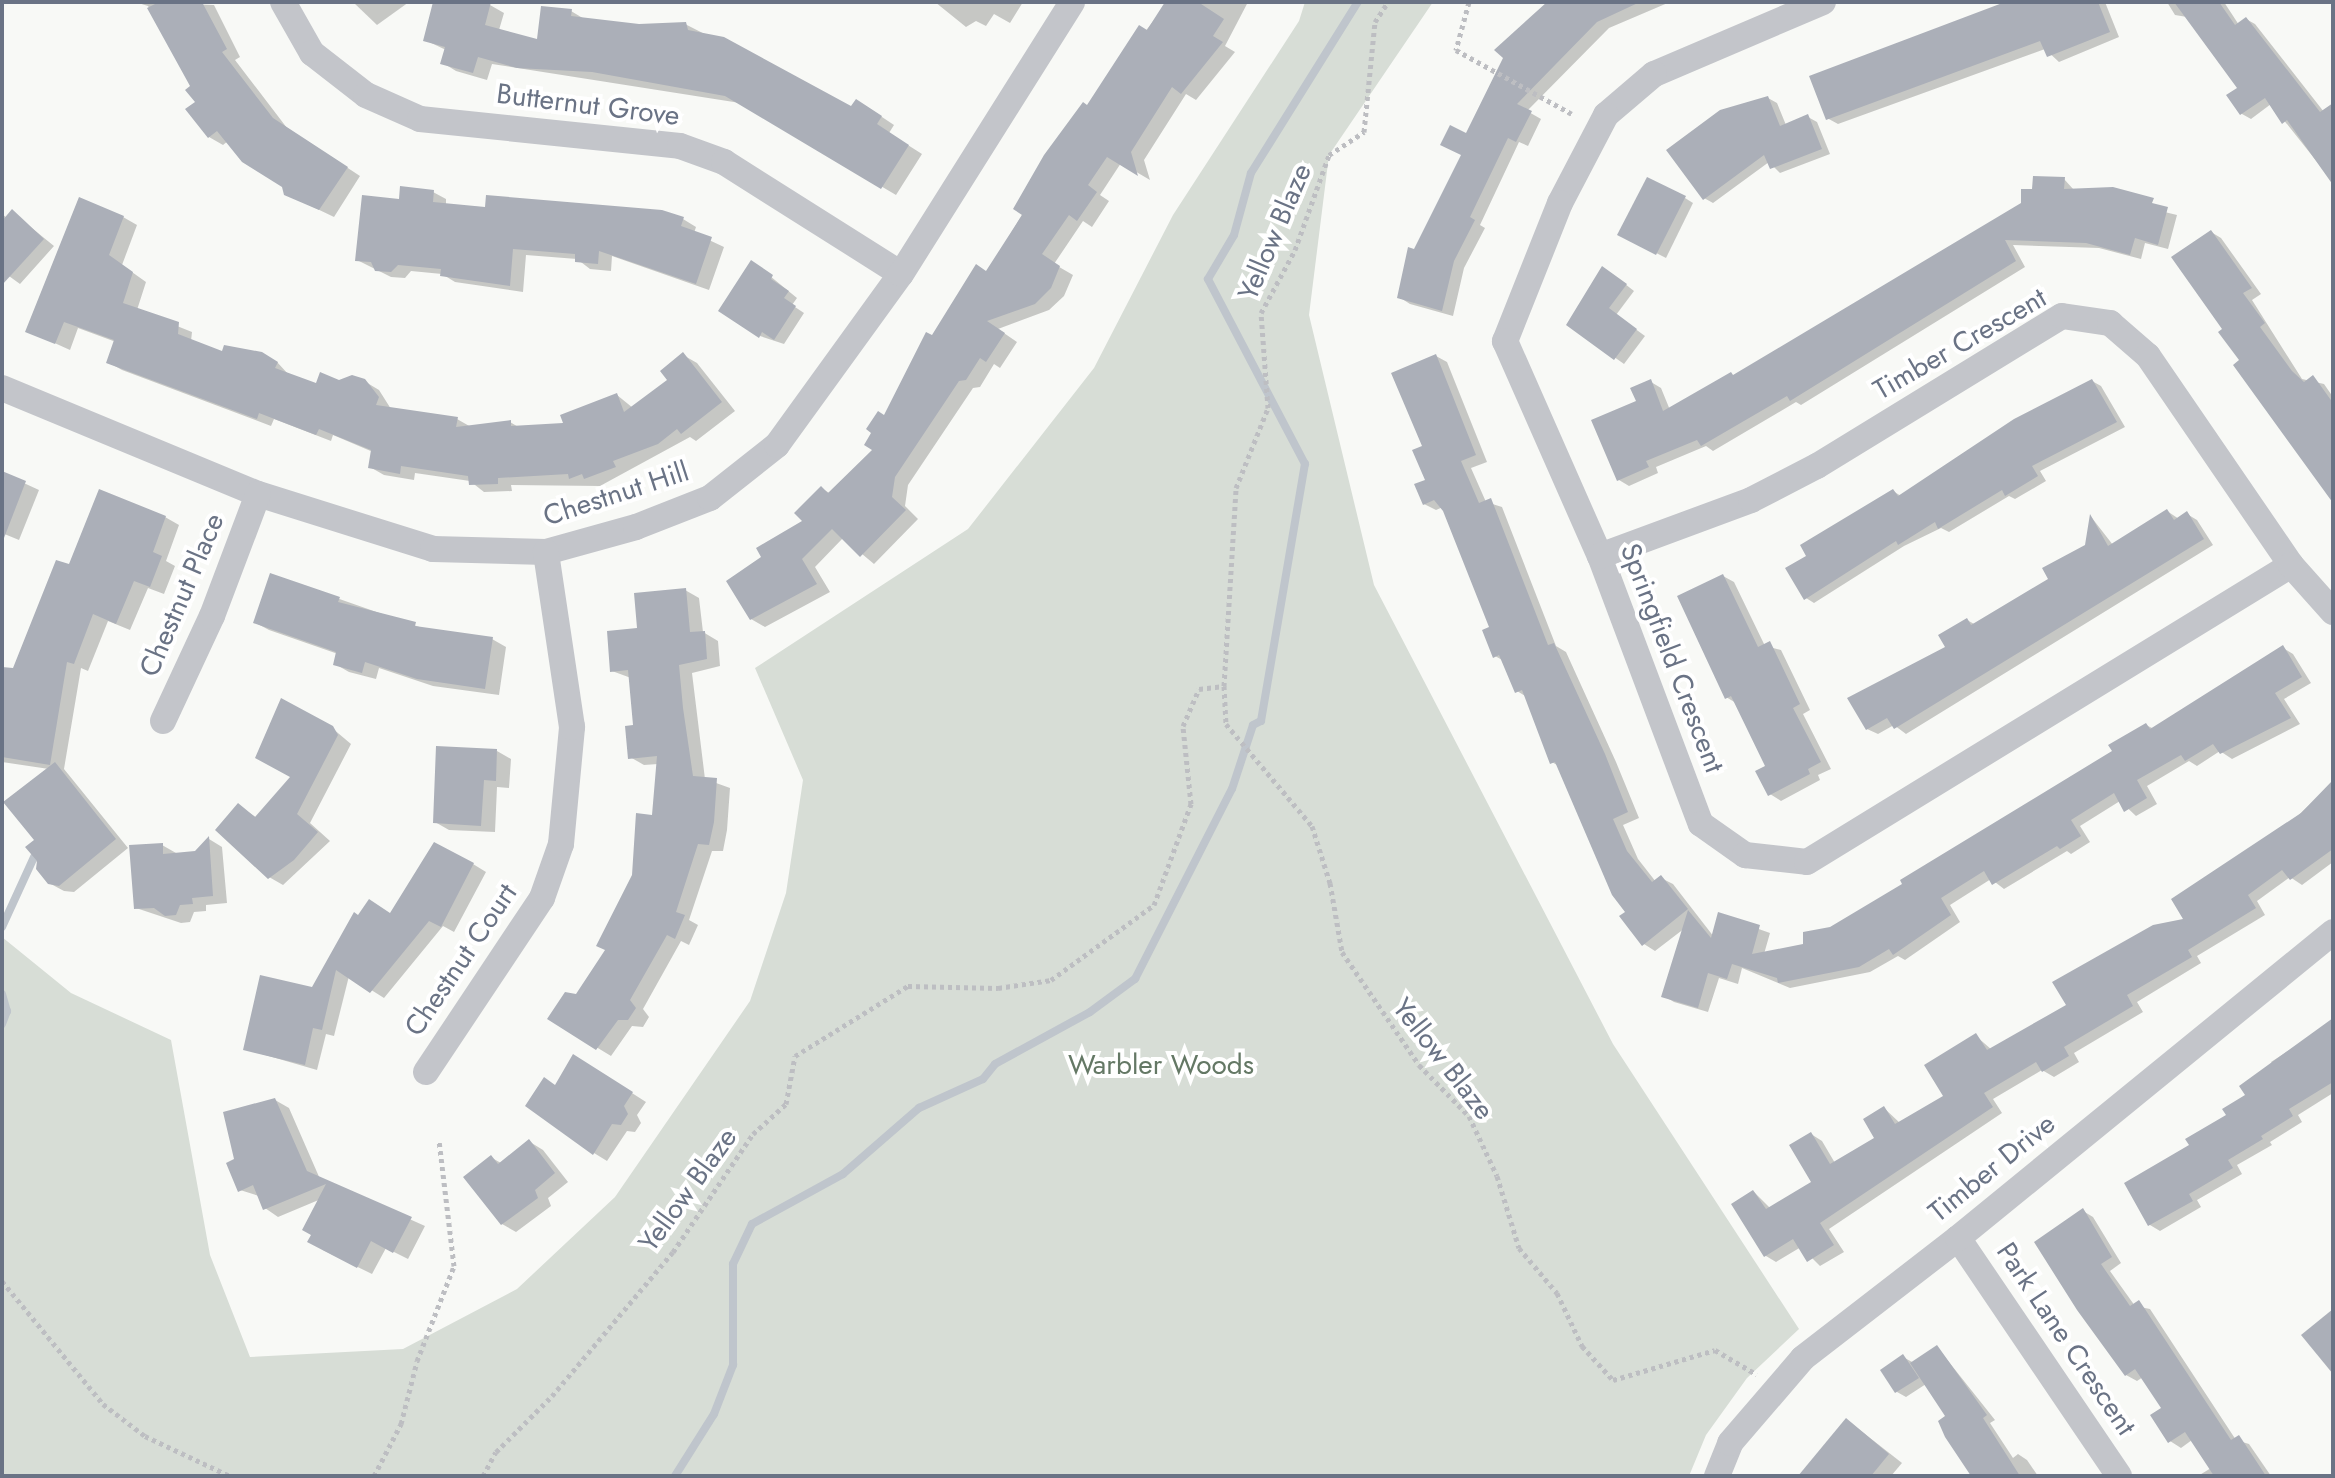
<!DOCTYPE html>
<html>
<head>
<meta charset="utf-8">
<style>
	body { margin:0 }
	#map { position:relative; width:2335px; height:1478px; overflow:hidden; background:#f8f9f6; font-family:Jost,sans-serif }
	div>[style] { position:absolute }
	.green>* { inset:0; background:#d7ddd6 }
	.shadow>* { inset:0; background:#0003 }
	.stream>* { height:8px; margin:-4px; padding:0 4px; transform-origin:4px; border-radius:4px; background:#bfc5cc }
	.building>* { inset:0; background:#abafb8 }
	.path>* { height:5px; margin-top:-2.5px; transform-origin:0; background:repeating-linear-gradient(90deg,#bdbec2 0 4px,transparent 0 8px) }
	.street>* { height:26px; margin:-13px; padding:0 13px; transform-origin:13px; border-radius:13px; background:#c3c5ca }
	span { translate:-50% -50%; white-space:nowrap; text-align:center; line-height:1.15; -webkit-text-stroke:8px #fff; paint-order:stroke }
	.street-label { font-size:28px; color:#6a7385 }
	.park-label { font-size:28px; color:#647865 }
	.frame { position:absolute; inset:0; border:4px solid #6a7385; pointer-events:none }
</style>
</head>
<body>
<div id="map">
	<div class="green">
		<div style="clip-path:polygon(1305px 2px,1433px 2px,1329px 155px,1309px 315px,1374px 585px,1613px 1044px,1799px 1329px,1747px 1378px,1706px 1435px,1689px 1476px,2px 1476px,2px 937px,71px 993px,171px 1040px,210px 1255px,250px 1357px,403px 1349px,517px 1289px,615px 1197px,750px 1001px,786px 893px,803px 780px,755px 668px,968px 529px,1094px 368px,1173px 215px,1299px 21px)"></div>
	</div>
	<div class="shadow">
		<div style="clip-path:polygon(135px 2px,214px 5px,240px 57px,235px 60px,287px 128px,360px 176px,334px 217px,286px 194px,284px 186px,228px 141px,223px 145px,209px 137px,193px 87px,148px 6px)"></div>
		<div style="clip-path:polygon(353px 2px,409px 2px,377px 25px)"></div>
		<div style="clip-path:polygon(456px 2px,490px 5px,504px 13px,499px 30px,539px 41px,571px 11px,586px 20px,639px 26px,685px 24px,852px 109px,870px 109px,894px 125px,889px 133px,922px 154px,896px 195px,740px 103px,492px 64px,487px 80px,456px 71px,443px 63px,446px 50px,425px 40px)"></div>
		<div style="clip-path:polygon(935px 2px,1023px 2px,1010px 23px,994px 14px,986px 26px,976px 21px,966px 27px)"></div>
		<div style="clip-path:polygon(1168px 2px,1248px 2px,1225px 46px,1235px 52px,1196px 100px,1186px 94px,1144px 160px,1150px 180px,1121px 163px,1100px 195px,1109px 201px,1092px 227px,1083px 221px,1054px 264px,1073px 275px,1064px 296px,1049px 310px,998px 329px,1017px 342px,1000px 368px,994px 364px,980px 387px,973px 388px,908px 485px,905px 506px,918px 519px,874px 564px,843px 538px,815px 567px,830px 592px,765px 627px,751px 619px,764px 557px,805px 521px,821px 488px,831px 494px,875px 450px,885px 417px,932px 338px,987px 273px,1087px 107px)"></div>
		<div style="clip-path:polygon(1549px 2px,1670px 2px,1609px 28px,1527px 111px,1541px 119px,1528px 146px,1519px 142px,1480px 225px,1485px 228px,1464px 268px,1453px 316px,1410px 304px,1399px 297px,1415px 251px,1463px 155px,1467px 135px)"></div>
		<div style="clip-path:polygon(2012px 2px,2105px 2px,2119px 37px,2059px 62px,2045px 49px,1838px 124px,1827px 118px)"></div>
		<div style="clip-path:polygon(2167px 2px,2224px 2px,2239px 25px,2246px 19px,2255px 24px,2324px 112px,2333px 110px,2333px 182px,2271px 104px,2251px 119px,2242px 114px,2239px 89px,2187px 17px,2175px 15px)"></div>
		<div style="clip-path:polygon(1768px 98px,1777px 103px,1786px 125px,1808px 117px,1817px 122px,1830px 154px,1780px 173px,1769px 162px,1713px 203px,1704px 198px)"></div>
		<div style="clip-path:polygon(2064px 179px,2074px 190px,2177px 215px,2168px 249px,2145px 243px,2141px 259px,2099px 248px,2013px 245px,2025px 267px,1801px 405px,1796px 402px,1713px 451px,1706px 446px,1656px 467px,1658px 473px,1629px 486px,1619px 480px,1638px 402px,1651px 382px,1661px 388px,1670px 410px,1735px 376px,2023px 204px,2034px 191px)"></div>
		<div style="clip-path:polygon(433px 192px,446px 199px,446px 205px,683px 219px,696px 227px,694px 233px,724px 247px,709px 290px,612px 256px,611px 271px,590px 269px,577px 259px,526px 255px,523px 292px,455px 282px,442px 274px,411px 271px,405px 278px,391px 277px,357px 260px,400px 201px)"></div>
		<div style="clip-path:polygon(1685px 198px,1693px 203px,1666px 258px,1619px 234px)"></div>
		<div style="clip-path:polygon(12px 212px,54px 246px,20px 284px,2px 271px,2px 214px,7px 218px)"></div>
		<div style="clip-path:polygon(123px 217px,137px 225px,122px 265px,146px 282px,137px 310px,192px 332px,191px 341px,223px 354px,277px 362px,289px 375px,317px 386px,364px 381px,379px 390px,391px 409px,457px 419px,471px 427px,510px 422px,520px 428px,566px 425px,617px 395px,633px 408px,669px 380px,683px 355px,697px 363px,735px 411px,696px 441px,690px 437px,600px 486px,511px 485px,512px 491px,484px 492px,470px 481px,415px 473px,414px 480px,384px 475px,370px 467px,373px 452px,333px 435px,331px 441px,274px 419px,271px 426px,122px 370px,108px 362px,116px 342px,78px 328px,70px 350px,28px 331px)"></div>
		<div style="clip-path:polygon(2211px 232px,2221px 238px,2261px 294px,2252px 300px,2302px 379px,2324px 384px,2333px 397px,2333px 501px,2225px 330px)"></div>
		<div style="clip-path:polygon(760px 268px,797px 298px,792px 305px,804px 313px,784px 344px,760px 336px)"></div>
		<div style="clip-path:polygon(1611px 273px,1634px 291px,1616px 315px,1645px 336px,1624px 364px,1568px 324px)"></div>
		<div style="clip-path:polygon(1436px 356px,1447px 362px,1487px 462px,1471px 468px,1486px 502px,1502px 507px,1556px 646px,1566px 652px,1616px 762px,1639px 818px,1623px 825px,1638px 859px,1656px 882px,1661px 878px,1673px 884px,1714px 937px,1719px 915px,1770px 933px,1764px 954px,1805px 946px,2114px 751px,2146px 725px,2154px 729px,2283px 648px,2293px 654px,2311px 683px,2284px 699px,2300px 724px,2232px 759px,2220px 751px,2197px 766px,2189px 761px,2147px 786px,2157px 804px,2136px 816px,2120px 801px,2080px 826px,2090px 842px,2071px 854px,2067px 851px,2004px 889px,1991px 879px,1950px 905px,1960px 922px,1905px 960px,1898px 956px,1870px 972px,1790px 988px,1742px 968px,1738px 984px,1719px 978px,1708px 1012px,1674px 1002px,1664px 996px,1685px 928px,1655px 951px,1644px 944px,1560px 767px,1552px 762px,1527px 697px,1517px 691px,1504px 661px,1495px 656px,1491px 628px,1443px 507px,1436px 510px,1424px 504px)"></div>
		<div style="clip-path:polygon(2092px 381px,2101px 386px,2125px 427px,2040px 471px,2046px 481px,2015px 499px,2009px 496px,1949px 532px,1941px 528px,1904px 546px,1814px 603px,1806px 598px,1809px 556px,1893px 491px,1901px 496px)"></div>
		<div style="clip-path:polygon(2px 467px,2px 473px,39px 490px,19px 540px,2px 533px)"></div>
		<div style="clip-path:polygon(2167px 511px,2179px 519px,2187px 514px,2197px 520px,2213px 545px,1906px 734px,1894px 725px,1878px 734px,1867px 729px,1948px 647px,1967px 620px,1976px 625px,2051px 580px,2087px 546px,2092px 518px,2113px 545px)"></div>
		<div style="clip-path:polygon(165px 517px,179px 525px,166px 561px,175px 566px,164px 594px,148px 588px,130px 630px,108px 621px,88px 671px,81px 668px,64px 769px,128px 848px,74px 892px,64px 891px,49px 883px,28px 847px,37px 840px,49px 769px,2px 762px,2px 669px,14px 671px,71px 567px)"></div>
		<div style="clip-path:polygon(271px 575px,425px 629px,492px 639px,506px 647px,499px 695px,433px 686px,379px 668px,376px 679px,349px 672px,335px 664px,338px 654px,269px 630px,256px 623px)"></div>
		<div style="clip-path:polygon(1723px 576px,1734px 582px,1765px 646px,1781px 650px,1810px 710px,1803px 714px,1831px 769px,1818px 775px,1820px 780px,1781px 801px,1770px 794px,1767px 767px,1736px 703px,1726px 697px)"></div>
		<div style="clip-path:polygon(685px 590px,699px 598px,703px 632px,718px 641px,720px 666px,692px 673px,705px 779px,730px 788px,727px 830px,723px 851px,712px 851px,689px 920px,698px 925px,689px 945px,681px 941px,643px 1009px,649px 1017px,643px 1027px,632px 1026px,611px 1056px,550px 1019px,577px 996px,607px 950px,654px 817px,658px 764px,644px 765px,630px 757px,635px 727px,631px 678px,612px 671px,640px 629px)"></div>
		<div style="clip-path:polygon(332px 728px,351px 744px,310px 823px,330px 841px,283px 885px,269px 877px,239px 806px,257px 818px)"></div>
		<div style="clip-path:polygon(497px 751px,511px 759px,509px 788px,497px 787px,495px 832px,449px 830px,435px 822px)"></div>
		<div style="clip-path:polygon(2333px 783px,2333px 862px,2302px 885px,2290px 877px,2257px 901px,2265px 915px,2197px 956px,2201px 963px,2137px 1002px,2143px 1012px,2074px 1053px,2079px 1062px,2054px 1077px,2042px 1070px,1993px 1099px,2002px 1113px,1829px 1229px,1844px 1252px,1820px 1266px,1801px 1247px,1776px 1262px,1766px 1256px,1754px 1192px,1771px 1209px,1813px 1183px,1811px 1134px,1822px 1141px,1835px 1163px,1877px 1138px,1884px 1108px,1901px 1124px,1945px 1096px,1976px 1036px,1992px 1050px,2069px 1006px,2186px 920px)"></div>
		<div style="clip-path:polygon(209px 839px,222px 847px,227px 903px,206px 905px,206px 911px,194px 912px,190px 922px,181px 923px,136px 908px,162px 845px,176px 853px,196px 853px)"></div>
		<div style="clip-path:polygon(473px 864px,486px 872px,454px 932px,443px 926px,384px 998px,349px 976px,334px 1036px,326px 1034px,317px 1070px,245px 1049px,313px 989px,359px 918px,392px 915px)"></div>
		<div style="clip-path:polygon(2330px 1024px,2333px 1093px,2298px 1115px,2302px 1122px,2270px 1142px,2272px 1145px,2237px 1165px,2242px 1174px,2197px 1200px,2201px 1207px,2160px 1231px,2150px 1225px,2126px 1184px,2192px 1146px,2229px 1116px,2275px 1067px,2271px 1062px)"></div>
		<div style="clip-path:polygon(588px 1065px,646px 1102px,637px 1115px,641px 1123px,635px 1132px,627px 1131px,607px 1161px,594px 1153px,557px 1087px)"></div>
		<div style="clip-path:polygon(275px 1100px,289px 1108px,320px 1179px,425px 1226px,408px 1259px,386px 1248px,372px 1274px,323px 1250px,321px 1199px,278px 1217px,265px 1208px,259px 1196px,240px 1190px,237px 1160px)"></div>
		<div style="clip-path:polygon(530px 1142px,543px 1150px,568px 1182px,548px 1198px,551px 1206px,516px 1232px,502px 1224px,492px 1158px,501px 1163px)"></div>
		<div style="clip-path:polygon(2083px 1211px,2093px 1217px,2121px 1263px,2110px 1271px,2135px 1306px,2150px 1309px,2236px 1440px,2249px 1444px,2271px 1476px,2198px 1476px,2211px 1468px,2192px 1440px,2181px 1448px,2170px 1441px,2164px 1409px,2143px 1377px,2137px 1381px,2126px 1375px)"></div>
		<div style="clip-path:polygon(1937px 1347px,1995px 1420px,1990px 1423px,2013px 1458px,2018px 1454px,2027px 1460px,2038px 1476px,1974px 1476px,1948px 1416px,1926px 1384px,1906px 1397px,1897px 1392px,1903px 1357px,1914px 1363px)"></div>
		<div style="clip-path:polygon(1847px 1420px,1902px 1463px,1891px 1476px,1808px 1476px)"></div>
	</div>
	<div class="stream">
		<div style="left:2px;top:927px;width:77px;rotate:-65.4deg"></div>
		<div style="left:2px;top:994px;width:18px;rotate:74deg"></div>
		<div style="left:7px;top:1011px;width:14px;rotate:111deg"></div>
		<div style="left:675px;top:1476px;width:73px;rotate:-57.8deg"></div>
		<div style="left:714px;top:1414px;width:53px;rotate:-68.8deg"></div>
		<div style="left:733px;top:1365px;width:101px;rotate:-90deg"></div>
		<div style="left:733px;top:1264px;width:44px;rotate:-64.6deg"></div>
		<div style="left:752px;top:1224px;width:104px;rotate:-28.8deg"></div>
		<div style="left:843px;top:1174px;width:101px;rotate:-41deg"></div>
		<div style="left:919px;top:1108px;width:70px;rotate:-24.4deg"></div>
		<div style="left:983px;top:1079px;width:19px;rotate:-51deg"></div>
		<div style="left:995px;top:1064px;width:108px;rotate:-28.7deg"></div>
		<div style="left:1090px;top:1012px;width:56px;rotate:-36.3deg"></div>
		<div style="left:1135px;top:979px;width:213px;rotate:-63deg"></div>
		<div style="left:1232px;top:789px;width:67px;rotate:-71.8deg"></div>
		<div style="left:1253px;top:725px;width:9px;rotate:-27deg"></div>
		<div style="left:1261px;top:721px;width:261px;rotate:-80.3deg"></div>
		<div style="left:1305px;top:464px;width:209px;rotate:-117.7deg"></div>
		<div style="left:1208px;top:279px;width:51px;rotate:-59.4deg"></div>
		<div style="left:1234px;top:235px;width:64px;rotate:-74.7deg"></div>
		<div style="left:1251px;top:173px;width:202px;rotate:-58deg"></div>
	</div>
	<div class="building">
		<div style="clip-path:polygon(159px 2px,202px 2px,227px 49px,222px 52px,273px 118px,348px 167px,319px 210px,284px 195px,282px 187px,242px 162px,217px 131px,208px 138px,185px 109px,195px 102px,185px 90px,190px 86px,147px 8px)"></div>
		<div style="clip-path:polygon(433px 2px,491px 2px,485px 25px,537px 39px,541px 6px,572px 9px,571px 16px,639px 24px,686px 22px,688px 30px,724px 37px,851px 106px,856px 99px,882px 116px,877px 124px,909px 145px,881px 189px,725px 96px,592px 72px,517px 68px,478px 57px,473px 73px,440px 64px,445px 47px,423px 41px)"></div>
		<div style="clip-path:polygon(1165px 2px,1198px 2px,1224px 19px,1213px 36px,1223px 42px,1181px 94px,1172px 87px,1131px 152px,1138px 176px,1107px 157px,1088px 185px,1097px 192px,1077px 221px,1069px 215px,1042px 254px,1060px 266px,1051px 288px,1035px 304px,987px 321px,1005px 333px,986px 362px,980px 358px,966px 380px,959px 381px,895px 477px,892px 497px,906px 510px,860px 557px,832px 529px,802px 559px,817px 584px,750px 620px,726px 581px,761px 557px,756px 548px,802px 521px,794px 513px,821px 486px,828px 493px,872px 450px,864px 445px,871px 433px,866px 429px,878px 411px,884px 415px,926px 332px,932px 335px,976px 264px,986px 271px,1022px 215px,1013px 209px,1044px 155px,1083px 102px,1087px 105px,1139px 25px,1147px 30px)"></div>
		<div style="clip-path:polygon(1547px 2px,1640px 2px,1597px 22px,1517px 104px,1532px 111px,1516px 142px,1508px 138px,1470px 217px,1475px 220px,1454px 261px,1442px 311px,1397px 298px,1408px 247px,1414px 249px,1461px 155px,1440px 145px,1450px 125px,1466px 133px,1503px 58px,1494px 50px)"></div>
		<div style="clip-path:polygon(2005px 2px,2098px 2px,2110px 32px,2047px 57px,2040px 41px,1826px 120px,1809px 76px)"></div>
		<div style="clip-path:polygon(2174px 2px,2219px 2px,2235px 25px,2246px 17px,2320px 112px,2333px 103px,2333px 185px,2287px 120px,2282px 124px,2265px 98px,2240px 115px,2226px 95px,2237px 88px)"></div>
		<div style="clip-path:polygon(1768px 96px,1780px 126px,1808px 114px,1822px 149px,1770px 169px,1764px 155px,1703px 200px,1666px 150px,1720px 110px)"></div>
		<div style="clip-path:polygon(2033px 176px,2065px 177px,2064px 189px,2113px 187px,2154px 198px,2152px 203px,2168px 207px,2158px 245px,2135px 238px,2130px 255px,2086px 243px,2005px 240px,2016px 261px,1790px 401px,1787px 396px,1701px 446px,1697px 440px,1646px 461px,1649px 467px,1617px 481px,1591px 420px,1636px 401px,1630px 388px,1651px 379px,1663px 411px,1731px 372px,1733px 375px,2021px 203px,2021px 189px,2032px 189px)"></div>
		<div style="clip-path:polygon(1647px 177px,1686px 196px,1656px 255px,1617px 235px)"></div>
		<div style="clip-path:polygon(400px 186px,434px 190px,433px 202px,485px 207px,486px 195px,662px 210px,684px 217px,681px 226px,712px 237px,696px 284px,599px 251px,598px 264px,575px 262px,575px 254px,513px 249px,510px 286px,440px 276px,441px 269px,398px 265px,391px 272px,375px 271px,371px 262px,355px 261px,362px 195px,399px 199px)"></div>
		<div style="clip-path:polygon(79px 197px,124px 216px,109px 255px,133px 272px,123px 303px,179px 322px,178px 334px,222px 351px,224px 345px,262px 352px,278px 362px,275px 368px,316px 383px,320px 372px,339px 380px,352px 375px,365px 379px,379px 397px,376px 405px,458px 417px,456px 427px,511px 420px,511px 426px,563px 423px,560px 415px,617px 393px,624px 412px,667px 380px,660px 371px,683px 352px,722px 402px,681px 434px,677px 429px,658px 444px,613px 461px,616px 467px,584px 479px,582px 474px,569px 479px,568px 474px,498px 478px,498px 484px,469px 485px,468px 476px,401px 466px,400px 474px,368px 468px,371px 450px,319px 429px,316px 435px,259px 413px,257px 419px,106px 363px,114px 340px,64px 322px,55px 344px,25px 332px)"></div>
		<div style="clip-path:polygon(12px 209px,44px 239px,2px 285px,2px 221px)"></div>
		<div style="clip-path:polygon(2211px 230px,2252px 288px,2243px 293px,2265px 323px,2260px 327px,2292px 371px,2304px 382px,2313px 375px,2333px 403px,2333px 503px,2233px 365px,2239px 360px,2218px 332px,2222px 329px,2171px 257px)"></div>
		<div style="clip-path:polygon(751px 260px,773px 275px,771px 279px,789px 291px,784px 298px,796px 306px,774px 340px,762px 332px,759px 338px,718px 311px)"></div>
		<div style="clip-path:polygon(1602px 266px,1627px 284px,1609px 308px,1637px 329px,1614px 360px,1566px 325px)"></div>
		<div style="clip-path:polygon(1436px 354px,1476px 455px,1461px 461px,1479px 503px,1491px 498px,1548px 645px,1554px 643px,1605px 754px,1628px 812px,1613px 819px,1627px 851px,1652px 882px,1661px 875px,1688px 909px,1642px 946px,1619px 916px,1625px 912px,1612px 895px,1555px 762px,1550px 764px,1522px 690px,1515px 693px,1499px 655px,1493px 658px,1482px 630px,1489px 627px,1443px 511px,1434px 500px,1423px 505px,1414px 484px,1425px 480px,1412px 450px,1422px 446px,1391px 373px)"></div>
		<div style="clip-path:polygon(2092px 379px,2117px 422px,2032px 466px,2038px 476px,2005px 496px,2002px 490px,1938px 529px,1935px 522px,1898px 545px,1896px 541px,1804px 600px,1785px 568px,1806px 556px,1800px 545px,1893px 489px,1898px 496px,2014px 419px)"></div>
		<div style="clip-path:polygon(2px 471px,26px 481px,4px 538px,2px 538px)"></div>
		<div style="clip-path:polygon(99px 489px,166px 516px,153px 552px,162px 556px,150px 587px,134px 581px,116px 624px,93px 614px,74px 664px,67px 662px,50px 765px,2px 757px,2px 667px,13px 668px,56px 560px,69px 564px)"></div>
		<div style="clip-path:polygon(2167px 509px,2174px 520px,2187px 511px,2204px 539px,1894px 729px,1887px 718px,1866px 730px,1847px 698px,1945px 647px,1938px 635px,1967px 618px,1971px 625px,2048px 579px,2042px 568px,2085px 545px,2090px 514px,2108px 546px)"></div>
		<div style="clip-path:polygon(270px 573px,340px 597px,338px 602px,416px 622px,415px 626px,493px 637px,485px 689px,417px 679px,365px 662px,362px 673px,333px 665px,336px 652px,253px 623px)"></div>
		<div style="clip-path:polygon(1723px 574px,1758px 647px,1770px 641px,1800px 704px,1793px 708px,1821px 762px,1808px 769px,1810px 774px,1768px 796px,1755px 771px,1765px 766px,1731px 696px,1725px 699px,1677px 596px)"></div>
		<div style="clip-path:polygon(686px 588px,690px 632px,705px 631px,707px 659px,679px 665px,683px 708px,693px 776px,717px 778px,714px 822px,709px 845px,698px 844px,676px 912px,685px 915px,675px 939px,667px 935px,630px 1000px,636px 1008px,628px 1020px,618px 1020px,596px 1050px,547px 1019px,565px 992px,576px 994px,605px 950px,596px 946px,632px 875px,636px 813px,652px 815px,657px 756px,628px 759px,625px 726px,633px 725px,628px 670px,610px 672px,607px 631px,637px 628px,634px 593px)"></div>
		<div style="clip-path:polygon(2283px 645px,2302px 677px,2275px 693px,2291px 718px,2220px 754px,2213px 744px,2185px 761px,2181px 755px,2137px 780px,2147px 798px,2124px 812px,2114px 793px,2071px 820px,2081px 836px,2060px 849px,2057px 846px,1992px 885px,1984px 871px,1941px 898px,1951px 915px,1893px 955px,1889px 949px,1859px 967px,1778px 983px,1777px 978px,1732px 964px,1727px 979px,1708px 973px,1698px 1008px,1661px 997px,1688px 910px,1711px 938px,1718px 912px,1760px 925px,1752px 954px,1803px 944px,1803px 932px,1830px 927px,1902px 884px,1900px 880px,2112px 751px,2108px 745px,2146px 723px,2150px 729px)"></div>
		<div style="clip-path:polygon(281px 698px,333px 726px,338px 735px,297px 814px,318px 832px,294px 860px,268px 879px,215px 830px,238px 803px,255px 817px,290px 777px,255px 758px)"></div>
		<div style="clip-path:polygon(436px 746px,497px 749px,496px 781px,484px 780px,481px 826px,433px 823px)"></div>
		<div style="clip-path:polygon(55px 762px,116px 839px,59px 886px,48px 884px,36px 869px,37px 861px,25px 847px,34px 840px,3px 802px)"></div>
		<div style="clip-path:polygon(2333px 780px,2333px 849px,2290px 880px,2282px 870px,2248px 895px,2256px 908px,2188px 950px,2192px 957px,2127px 995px,2133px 1006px,2064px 1047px,2069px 1056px,2042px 1072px,2036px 1062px,1984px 1093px,1993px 1107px,1820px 1223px,1834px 1245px,1807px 1262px,1793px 1239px,1764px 1257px,1731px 1204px,1753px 1190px,1766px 1209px,1811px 1182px,1789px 1145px,1811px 1132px,1830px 1164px,1874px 1138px,1863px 1119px,1884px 1106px,1895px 1124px,1943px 1096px,1924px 1065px,1976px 1033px,1987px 1050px,2066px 1005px,2052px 982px,2153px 925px,2183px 919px,2171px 899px,2301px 813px)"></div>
		<div style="clip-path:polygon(209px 836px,213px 896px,192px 898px,193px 904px,180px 905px,176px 915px,165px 916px,154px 908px,134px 909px,129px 845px,163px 843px,163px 854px,195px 851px)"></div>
		<div style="clip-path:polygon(434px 842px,474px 863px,441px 927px,429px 921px,370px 993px,336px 970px,322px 1030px,313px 1028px,305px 1065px,243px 1050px,260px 975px,312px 987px,354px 912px,358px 915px,369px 899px,390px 913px)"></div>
		<div style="clip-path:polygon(2333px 1018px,2333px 1082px,2289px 1109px,2293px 1116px,2261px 1136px,2263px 1139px,2228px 1160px,2233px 1168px,2189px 1194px,2193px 1201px,2148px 1226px,2124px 1183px,2189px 1145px,2185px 1139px,2226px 1115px,2222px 1109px,2245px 1095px,2239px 1086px)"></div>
		<div style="clip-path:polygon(573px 1054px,633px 1092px,624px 1106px,628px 1114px,621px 1125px,612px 1124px,593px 1155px,525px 1106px,544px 1077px,555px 1085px)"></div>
		<div style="clip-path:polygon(275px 1098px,307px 1171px,412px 1217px,393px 1253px,371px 1241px,357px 1268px,307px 1242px,311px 1235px,302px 1230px,326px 1184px,263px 1210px,253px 1185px,238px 1192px,226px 1163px,234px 1159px,223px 1112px)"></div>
		<div style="clip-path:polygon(529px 1139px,555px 1173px,535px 1190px,538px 1198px,501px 1225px,463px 1177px,491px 1155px,498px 1164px)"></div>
		<div style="clip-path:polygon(2083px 1208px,2112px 1257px,2101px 1264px,2130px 1306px,2139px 1300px,2231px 1440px,2239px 1435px,2266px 1476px,2214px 1476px,2185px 1432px,2168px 1443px,2150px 1415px,2161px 1408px,2135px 1369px,2125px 1376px,2077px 1310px,2034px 1242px)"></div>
		<div style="clip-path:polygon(2333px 1309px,2333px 1374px,2301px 1335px)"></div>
		<div style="clip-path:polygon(1937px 1345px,1987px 1415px,1983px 1418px,2020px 1476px,1971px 1476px,1945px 1437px,1938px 1421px,1945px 1416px,1910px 1363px)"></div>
		<div style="clip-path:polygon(1903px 1354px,1919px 1378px,1895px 1393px,1880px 1370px)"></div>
		<div style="clip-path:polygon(1846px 1418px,1889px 1454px,1871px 1476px,1798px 1476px)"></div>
	</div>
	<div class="path">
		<div style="left:1469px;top:2px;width:50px;rotate:105.2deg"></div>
		<div style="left:1456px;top:50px;width:132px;rotate:28.9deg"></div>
		<div style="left:1224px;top:686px;width:198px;rotate:-86.5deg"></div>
		<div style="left:1236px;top:488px;width:86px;rotate:-68.2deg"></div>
		<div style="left:1268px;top:408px;width:95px;rotate:-94.2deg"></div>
		<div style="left:1261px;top:313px;width:72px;rotate:-61.6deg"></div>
		<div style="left:1295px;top:250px;width:101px;rotate:-70.3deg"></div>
		<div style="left:1329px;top:155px;width:42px;rotate:-33.3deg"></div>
		<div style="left:1364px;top:132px;width:111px;rotate:-84.3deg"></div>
		<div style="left:1375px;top:22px;width:24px;rotate:-57deg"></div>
		<div style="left:2px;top:1281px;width:159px;rotate:50.6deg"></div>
		<div style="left:103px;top:1404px;width:53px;rotate:37.3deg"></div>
		<div style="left:145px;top:1436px;width:94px;rotate:25.2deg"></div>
		<div style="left:374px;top:1476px;width:59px;rotate:-62.6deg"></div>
		<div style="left:401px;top:1424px;width:65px;rotate:-75.7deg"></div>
		<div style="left:417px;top:1361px;width:102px;rotate:-68.7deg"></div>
		<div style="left:454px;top:1266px;width:127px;rotate:-96.8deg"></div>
		<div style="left:483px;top:1476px;width:27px;rotate:-62deg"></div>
		<div style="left:496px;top:1452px;width:79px;rotate:-45deg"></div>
		<div style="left:552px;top:1396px;width:188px;rotate:-50deg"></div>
		<div style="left:673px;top:1252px;width:143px;rotate:-55.9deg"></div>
		<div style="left:753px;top:1134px;width:45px;rotate:-42.3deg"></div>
		<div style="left:786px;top:1104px;width:49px;rotate:-79.4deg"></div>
		<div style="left:795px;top:1056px;width:133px;rotate:-31.8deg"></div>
		<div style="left:908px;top:986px;width:90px;rotate:1.3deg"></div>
		<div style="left:998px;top:988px;width:54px;rotate:-8.6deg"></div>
		<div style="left:1051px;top:980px;width:127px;rotate:-36.1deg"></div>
		<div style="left:1154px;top:905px;width:108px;rotate:-69.9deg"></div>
		<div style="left:1191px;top:804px;width:78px;rotate:-95.9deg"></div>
		<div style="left:1183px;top:726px;width:40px;rotate:-66.6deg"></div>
		<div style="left:1199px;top:689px;width:25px;rotate:-7deg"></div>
		<div style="left:1224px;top:686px;width:38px;rotate:87deg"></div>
		<div style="left:1226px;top:724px;width:133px;rotate:49.9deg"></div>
		<div style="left:1312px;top:826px;width:60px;rotate:72.5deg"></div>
		<div style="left:1330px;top:883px;width:70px;rotate:80.1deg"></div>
		<div style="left:1342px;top:952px;width:137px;rotate:55.7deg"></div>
		<div style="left:1419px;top:1065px;width:71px;rotate:45.6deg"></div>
		<div style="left:1469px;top:1116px;width:66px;rotate:65deg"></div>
		<div style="left:1497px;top:1176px;width:75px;rotate:73deg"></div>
		<div style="left:1519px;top:1248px;width:59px;rotate:49.8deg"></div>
		<div style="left:1557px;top:1293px;width:59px;rotate:64.7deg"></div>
		<div style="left:1582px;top:1346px;width:46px;rotate:47.6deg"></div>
		<div style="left:1613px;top:1380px;width:106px;rotate:-16.4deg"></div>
		<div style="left:1715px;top:1350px;width:48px;rotate:30.3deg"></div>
	</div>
	<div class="street">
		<div style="left:283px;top:2px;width:59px;rotate:60.4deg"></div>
		<div style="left:312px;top:53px;width:68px;rotate:37.9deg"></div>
		<div style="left:366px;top:95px;width:59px;rotate:24deg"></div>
		<div style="left:420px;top:119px;width:261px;rotate:5.9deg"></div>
		<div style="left:680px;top:146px;width:47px;rotate:20deg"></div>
		<div style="left:724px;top:162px;width:209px;rotate:32.3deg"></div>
		<div style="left:1823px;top:2px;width:184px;rotate:156.9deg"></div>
		<div style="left:1654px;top:74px;width:63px;rotate:139.5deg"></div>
		<div style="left:1606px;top:115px;width:99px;rotate:117.6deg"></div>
		<div style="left:1560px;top:203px;width:149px;rotate:111.7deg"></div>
		<div style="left:1505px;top:341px;width:235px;rotate:66.2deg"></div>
		<div style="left:1600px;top:556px;width:286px;rotate:69.4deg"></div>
		<div style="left:1701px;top:824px;width:54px;rotate:35.2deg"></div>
		<div style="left:1745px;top:855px;width:62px;rotate:6.4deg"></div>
		<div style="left:1807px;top:862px;width:568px;rotate:-31.53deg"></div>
		<div style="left:2px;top:388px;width:277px;rotate:22.5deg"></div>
		<div style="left:258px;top:494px;width:183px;rotate:17.4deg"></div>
		<div style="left:433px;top:549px;width:113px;rotate:1.5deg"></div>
		<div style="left:546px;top:552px;width:93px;rotate:-15.5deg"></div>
		<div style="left:636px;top:527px;width:79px;rotate:-21.4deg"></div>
		<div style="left:710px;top:498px;width:85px;rotate:-38.3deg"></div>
		<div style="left:777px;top:445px;width:211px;rotate:-54.1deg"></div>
		<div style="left:901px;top:274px;width:321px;rotate:-57.8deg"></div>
		<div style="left:1600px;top:556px;width:161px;rotate:-20.3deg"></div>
		<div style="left:1751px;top:500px;width:74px;rotate:-27.3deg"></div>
		<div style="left:1817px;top:466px;width:287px;rotate:-31.5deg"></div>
		<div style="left:2062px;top:316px;width:49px;rotate:8.3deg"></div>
		<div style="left:2110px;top:323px;width:50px;rotate:41deg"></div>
		<div style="left:2148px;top:356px;width:253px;rotate:55.6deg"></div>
		<div style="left:2291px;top:565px;width:63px;rotate:48.2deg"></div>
		<div style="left:163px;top:721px;width:116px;rotate:-65deg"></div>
		<div style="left:212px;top:616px;width:130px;rotate:-69.3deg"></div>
		<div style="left:426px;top:1072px;width:209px;rotate:-56.3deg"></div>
		<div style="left:542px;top:898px;width:57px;rotate:-70.6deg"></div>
		<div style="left:561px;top:844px;width:118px;rotate:-84.6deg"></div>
		<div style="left:572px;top:727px;width:177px;rotate:-98.5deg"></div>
		<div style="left:1958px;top:1238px;width:287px;rotate:55.9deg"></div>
		<div style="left:1717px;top:1476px;width:35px;rotate:-68deg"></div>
		<div style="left:1730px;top:1443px;width:112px;rotate:-49.3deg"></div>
		<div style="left:1803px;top:1358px;width:196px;rotate:-37.7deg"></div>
		<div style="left:1958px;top:1238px;width:484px;rotate:-39.2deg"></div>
	</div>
	<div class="street-label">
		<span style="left:588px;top:105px;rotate:7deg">Butternut Grove</span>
		<span style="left:1275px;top:232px;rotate:-67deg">Yellow Blaze</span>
		<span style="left:1960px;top:344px;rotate:-30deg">Timber Crescent</span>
		<span style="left:616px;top:494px;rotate:-18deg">Chestnut Hill</span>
		<span style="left:182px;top:595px;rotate:-67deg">Chestnut Place</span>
		<span style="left:1672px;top:658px;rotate:69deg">Springfield Crescent</span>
		<span style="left:461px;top:960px;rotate:-56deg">Chestnut Court</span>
		<span style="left:1443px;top:1059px;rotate:52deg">Yellow Blaze</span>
		<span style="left:1992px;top:1168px;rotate:-39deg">Timber Drive</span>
		<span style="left:688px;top:1190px;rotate:-54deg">Yellow Blaze</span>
		<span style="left:2066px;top:1339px;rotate:56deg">Park Lane Crescent</span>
	</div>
	<div class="park-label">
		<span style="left:1161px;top:1065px">Warbler Woods</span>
	</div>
	<div class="frame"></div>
</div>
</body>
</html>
